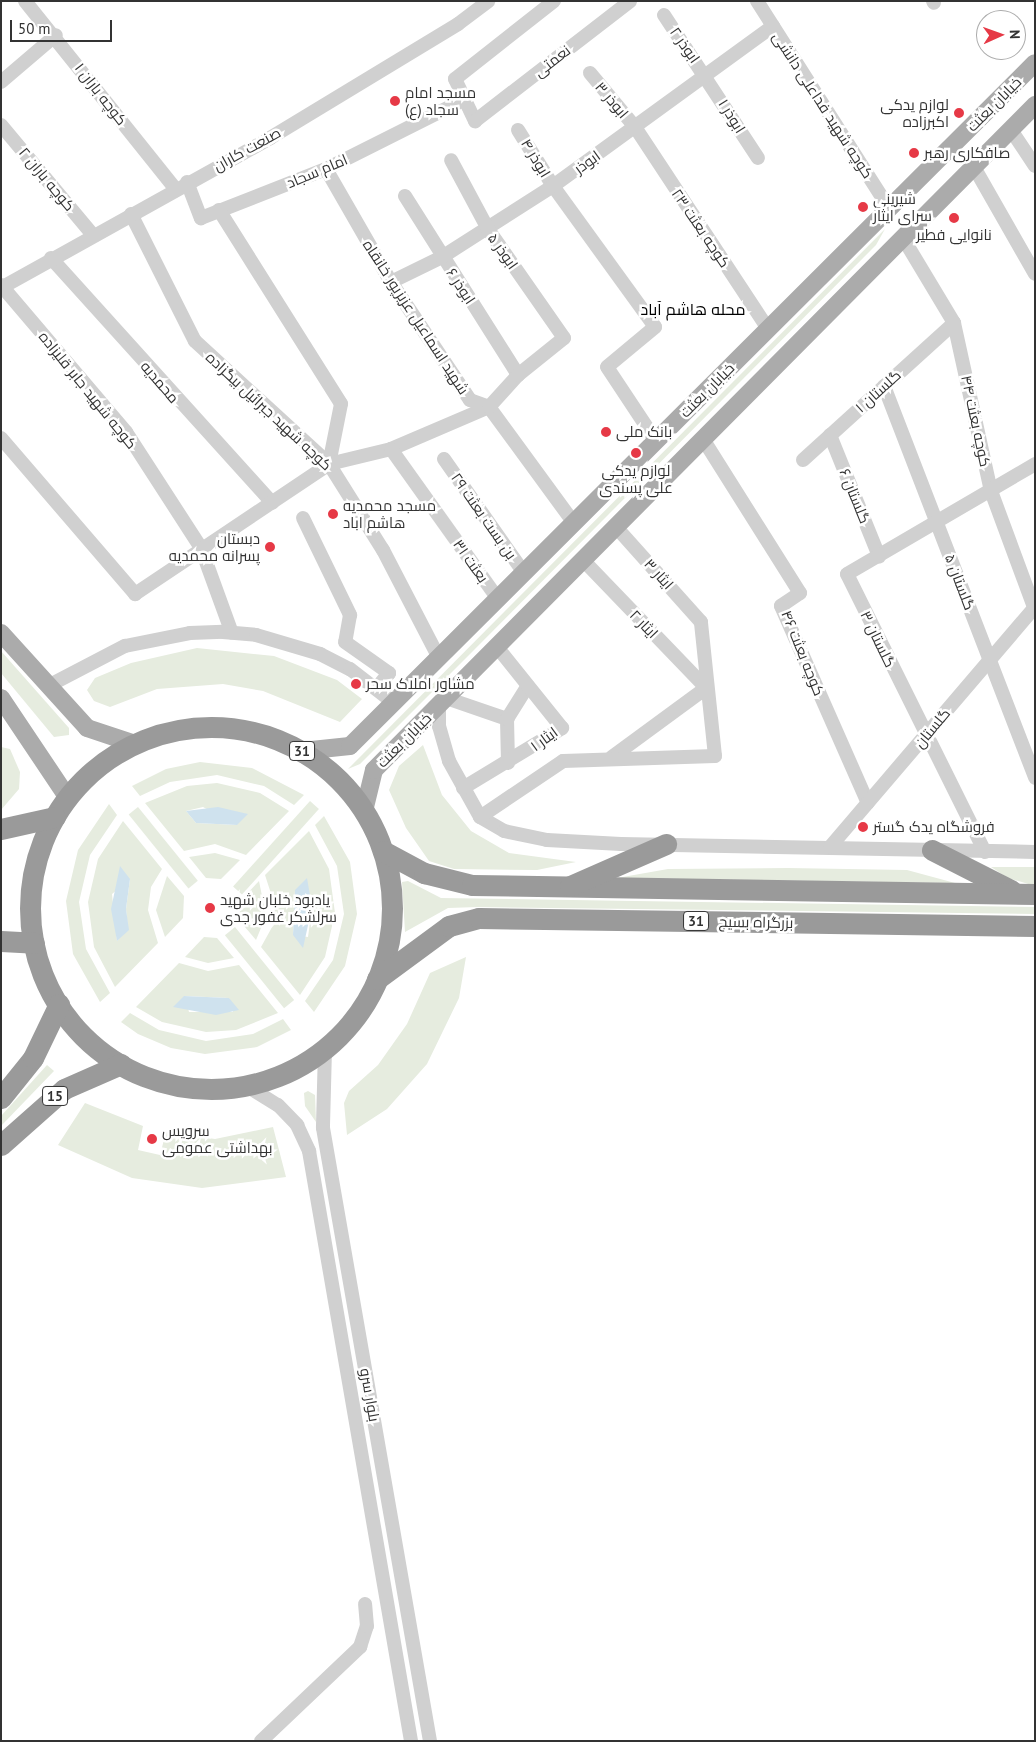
<!DOCTYPE html>
<meta charset="utf-8">
<style>
body{margin:0}
#map{position:relative;width:1036px;height:1742px;overflow:hidden;background:#fff;font-family:"PT Sans",Cairo,sans-serif}
div>[style]{position:absolute}
[style*='--x']{left:calc(var(--x)*1px);top:calc(var(--y)*1px);width:calc(var(--w)*1px);rotate:calc(var(--a)*1deg)}
.green>*{inset:0;background:#e6ecdf;transform-origin:0 0}
.water>*{inset:0;background:#cfe2ee}
.minor>*{height:14px;margin:-7px;padding:0 7px;transform-origin:7px;border-radius:7px;background:#d0d0d0}
.major>*{height:18px;margin:-9px;padding:0 9px;transform-origin:9px;border-radius:9px;background:#ababab}
.highway>*{height:21px;margin:-10.5px;padding:0 10.5px;transform-origin:10.5px;border-radius:10.5px;background:#9a9a9a}
.highway>.ring{margin:-10.5px;padding:0;box-sizing:content-box;background:none;border:21px solid #9a9a9a;border-radius:50%}
.dots>*{width:14px;height:14px;translate:-50% -50%;box-sizing:border-box;border:2px solid #fff;border-radius:50%}
span{translate:-50% -50%;white-space:nowrap;text-align:center;line-height:1.15;-webkit-text-stroke:5px #fff;paint-order:stroke}
.shield-label span{padding:1px 4px;background:#fff;border:1px solid;border-radius:4px;-webkit-text-stroke-width:0}
.shield-label{font-size:14px;color:#333;font-weight:700}
.street-label{font-size:15px;color:#333}
.poi-label{font-size:15px;color:#333}
.left{translate:0 -50%;text-align:left}
.right{translate:-100% -50%;text-align:right}
.neighbourhood-label{font-size:16px;color:#000}
.frame{position:absolute;inset:0;border:2px solid #333;pointer-events:none}
.north{position:absolute;left:976px;top:10px;width:50px;height:50px;box-sizing:border-box;background:#fff;border:1px solid #adadad;border-radius:50%;rotate:88deg;font-size:14px;font-weight:700;line-height:20px;text-align:center;color:#333}
.north::after{content:'';display:block;margin:auto;width:18px;height:22px;background:#e63946;clip-path:polygon(50% 0,100% 100%,50% 72%,0 100%)}
.scale{position:absolute;left:10px;top:20px;width:102px;height:22px;box-sizing:border-box;border:2px solid #333;border-top:0;padding-left:6px;font-size:15px;line-height:18px;white-space:nowrap;color:#333;-webkit-text-stroke:4px #fff;paint-order:stroke}
</style>
<div id="map">
<div class="green">
<div style="clip-path:polygon(885px 229px,876px 245px,469px 655px,360px 764px,348px 769px)"></div>
<div style="clip-path:polygon(197px 648px,274px 656px,337px 680px,362px 699px,340px 722px,263px 691px,223px 684px,157px 689px,110px 707px,94px 701px,87px 690px,95px 678px,131px 663px)"></div>
<div style="clip-path:polygon(1px 651px,69px 728px,69px 735px,54px 737px,1px 673px)"></div>
<div style="clip-path:polygon(423px 745px,442px 795px,471px 831px,509px 853px,576px 862px,537px 870px,454px 869px,429px 861px,406px 828px,389px 790px,399px 766px)"></div>
<div style="clip-path:polygon(1px 747px,10px 749px,20px 772px,19px 789px,1px 810px)"></div>
<div style="clip-path:polygon(200px 762px,252px 768px,304px 795px,294px 805px,264px 786px,217px 775px,170px 782px,140px 796px,132px 786px,166px 769px)"></div>
<div style="clip-path:polygon(evenodd,217px 783px,260px 793px,289px 811px,246px 855px,215px 844px,184px 851px,145px 803px,187px 786px,217px 783px,203px 807px,237px 825px,196px 823px,186px 811px,203px 807px)"></div>
<div style="left:310px;top:801px;width:12px;height:115px;rotate:42deg"></div>
<div style="clip-path:polygon(109px 804px,117px 815px,90px 855px,79px 902px,86px 949px,110px 993px,100px 1002px,73px 954px,66px 901px,78px 850px)"></div>
<div style="left:138px;top:807px;width:95px;height:12px;rotate:51deg"></div>
<div style="clip-path:polygon(324px 816px,350px 862px,357px 914px,345px 966px,314px 1012px,305px 1001px,333px 960px,344px 914px,337px 866px,315px 825px)"></div>
<div style="clip-path:polygon(evenodd,123px 821px,162px 869px,151px 887px,148px 910px,158px 943px,115px 987px,94px 947px,88px 902px,98px 859px,123px 821px,130px 879px,126px 909px,128px 929px,117px 941px,112px 894px,130px 879px)"></div>
<div style="clip-path:polygon(evenodd,309px 831px,329px 869px,335px 913px,325px 957px,300px 995px,261px 947px,271px 929px,275px 906px,265px 875px,309px 831px,295px 890px,312px 907px,308px 937px,293px 935px,295px 890px)"></div>
<div style="clip-path:polygon(215px 853px,240px 860px,221px 879px,206px 878px,189px 857px)"></div>
<div style="clip-path:polygon(991px 867px,1035px 867px,1035px 886px,1008px 878px)"></div>
<div style="clip-path:polygon(788px 868px,907px 870px,955px 883px,617px 878px,668px 869px)"></div>
<div style="clip-path:polygon(167px 876px,184px 896px,183px 918px,165px 937px,156px 910px)"></div>
<div style="clip-path:polygon(259px 881px,266px 916px,256px 940px,239px 920px,241px 900px)"></div>
<div style="clip-path:polygon(408px 881px,441px 898px,1035px 907px,1035px 914px,478px 907px,448px 908px,405px 932px,402px 882px)"></div>
<div style="left:235px;top:927px;width:94px;height:13px;rotate:51deg"></div>
<div style="clip-path:polygon(204px 937px,217px 938px,234px 958px,208px 963px,185px 957px)"></div>
<div style="clip-path:polygon(466px 957px,459px 998px,427px 1064px,387px 1109px,347px 1135px,344px 1103px,349px 1091px,378px 1065px,407px 1024px,430px 973px)"></div>
<div style="clip-path:polygon(evenodd,179px 963px,208px 971px,239px 965px,278px 1013px,236px 1030px,206px 1032px,162px 1022px,136px 1007px,179px 963px,185px 996px,229px 998px,233px 1012px,189px 1012px,185px 996px)"></div>
<div style="clip-path:polygon(130px 1013px,159px 1030px,206px 1041px,253px 1034px,283px 1019px,291px 1030px,257px 1047px,205px 1054px,171px 1048px,138px 1034px,121px 1022px)"></div>
<div style="clip-path:polygon(47px 1065px,54px 1071px,1px 1126px,1px 1116px)"></div>
<div style="clip-path:polygon(308px 1091px,315px 1095px,316px 1122px,305px 1106px,304px 1093px)"></div>
<div style="clip-path:polygon(85px 1103px,143px 1126px,138px 1150px,160px 1155px,166px 1132px,215px 1139px,273px 1127px,286px 1177px,202px 1188px,132px 1178px,58px 1145px)"></div>
</div>
<div class="water">
<div style="clip-path:polygon(218px 807px,248px 814px,237px 825px,196px 823px,186px 811px)"></div>
<div style="clip-path:polygon(120px 866px,130px 879px,126px 909px,129px 930px,117px 941px,111px 909px)"></div>
<div style="clip-path:polygon(307px 878px,312px 907px,303px 948px,293px 935px,295px 890px)"></div>
<div style="clip-path:polygon(184px 996px,229px 998px,239px 1010px,216px 1015px,173px 1007px)"></div>
</div>
<div class="minor">
<div style="--x:25;--y:1;--w:240;--a:51.3"></div>
<div style="--x:554;--y:1;--w:126;--a:141.8"></div>
<div style="--x:455;--y:79;--w:47;--a:64.5"></div>
<div style="--x:475;--y:121;--w:196;--a:-37.7"></div>
<div style="--x:757;--y:1;--w:246;--a:57.5"></div>
<div style="--x:933;--y:1;--w:2;--a:63"></div>
<div style="--x:664;--y:15;--w:171;--a:56.7"></div>
<div style="--x:590;--y:73;--w:70;--a:50.2"></div>
<div style="--x:635;--y:127;--w:242;--a:56.6"></div>
<div style="--x:1;--y:82;--w:72;--a:-40.5"></div>
<div style="--x:1;--y:125;--w:142;--a:50.1"></div>
<div style="--x:518;--y:130;--w:66;--a:58"></div>
<div style="--x:553;--y:186;--w:174;--a:54.1"></div>
<div style="--x:655;--y:327;--w:62;--a:140.2"></div>
<div style="--x:607;--y:367;--w:89;--a:56.5"></div>
<div style="--x:1011;--y:130;--w:43;--a:56.3"></div>
<div style="--x:974;--y:167;--w:123;--a:60.3"></div>
<div style="--x:326;--y:169;--w:130;--a:60.1"></div>
<div style="--x:391;--y:282;--w:142;--a:56.2"></div>
<div style="--x:470;--y:400;--w:20;--a:20"></div>
<div style="--x:489;--y:407;--w:144;--a:53.8"></div>
<div style="--x:187;--y:182;--w:39;--a:69"></div>
<div style="--x:201;--y:218;--w:134;--a:-21.4"></div>
<div style="--x:326;--y:169;--w:156;--a:-26.7"></div>
<div style="--x:405;--y:196;--w:212;--a:57.7"></div>
<div style="--x:219;--y:210;--w:229;--a:57.8"></div>
<div style="--x:341;--y:404;--w:61;--a:101.3"></div>
<div style="--x:131;--y:214;--w:142;--a:63.3"></div>
<div style="--x:195;--y:341;--w:182;--a:42.5"></div>
<div style="--x:329;--y:464;--w:102;--a:57.9"></div>
<div style="--x:383;--y:550;--w:122;--a:62.6"></div>
<div style="--x:903;--y:238;--w:99;--a:59"></div>
<div style="--x:954;--y:323;--w:172;--a:77.6"></div>
<div style="--x:991;--y:491;--w:127;--a:69.7"></div>
<div style="--x:51;--y:258;--w:330;--a:47.9"></div>
<div style="--x:391;--y:282;--w:57;--a:-26.1"></div>
<div style="--x:442;--y:257;--w:132;--a:-32.6"></div>
<div style="--x:553;--y:186;--w:272;--a:-36"></div>
<div style="--x:1;--y:285;--w:193;--a:49.6"></div>
<div style="--x:126;--y:432;--w:138;--a:57.1"></div>
<div style="--x:201;--y:548;--w:90;--a:70"></div>
<div style="--x:1;--y:288;--w:308;--a:-29.1"></div>
<div style="--x:270;--y:138;--w:220;--a:-31.2"></div>
<div style="--x:458;--y:24;--w:38;--a:-37"></div>
<div style="--x:884;--y:386;--w:420;--a:68.9"></div>
<div style="--x:830;--y:435;--w:131;--a:68"></div>
<div style="--x:1;--y:438;--w:206;--a:49.3"></div>
<div style="--x:135;--y:594;--w:234;--a:-33.8"></div>
<div style="--x:329;--y:464;--w:64;--a:-13.6"></div>
<div style="--x:391;--y:449;--w:107;--a:-23.2"></div>
<div style="--x:489;--y:407;--w:43;--a:-47.8"></div>
<div style="--x:518;--y:375;--w:59;--a:-38.8"></div>
<div style="--x:564;--y:338;--w:133;--a:-124.9"></div>
<div style="--x:488;--y:229;--w:78;--a:-118.2"></div>
<div style="--x:703;--y:439;--w:182;--a:57.8"></div>
<div style="--x:800;--y:593;--w:23;--a:146"></div>
<div style="--x:781;--y:606;--w:215;--a:66.2"></div>
<div style="--x:391;--y:449;--w:184;--a:54.5"></div>
<div style="--x:444;--y:459;--w:139;--a:54.9"></div>
<div style="--x:803;--y:460;--w:204;--a:-42.2"></div>
<div style="--x:303;--y:518;--w:108;--a:64.1"></div>
<div style="--x:350;--y:615;--w:27;--a:100"></div>
<div style="--x:345;--y:642;--w:54;--a:35.2"></div>
<div style="--x:389;--y:673;--w:19;--a:129"></div>
<div style="--x:583;--y:560;--w:178;--a:46.1"></div>
<div style="--x:706;--y:688;--w:117;--a:143.7"></div>
<div style="--x:48;--y:686;--w:87;--a:-27.5"></div>
<div style="--x:125;--y:646;--w:66;--a:-11.3"></div>
<div style="--x:190;--y:633;--w:33;--a:-2"></div>
<div style="--x:223;--y:632;--w:33;--a:5"></div>
<div style="--x:256;--y:635;--w:67;--a:16.5"></div>
<div style="--x:320;--y:654;--w:34;--a:27"></div>
<div style="--x:350;--y:669;--w:56;--a:37.7"></div>
<div style="--x:446;--y:698;--w:65;--a:19"></div>
<div style="--x:439;--y:704;--w:22;--a:90"></div>
<div style="--x:439;--y:726;--w:36;--a:74"></div>
<div style="--x:449;--y:761;--w:64;--a:61"></div>
<div style="--x:480;--y:817;--w:28;--a:30"></div>
<div style="--x:504;--y:831;--w:44;--a:11.8"></div>
<div style="--x:547;--y:840;--w:74;--a:3.1"></div>
<div style="--x:621;--y:844;--w:414;--a:1.1"></div>
<div style="--x:508;--y:763;--w:44;--a:-91.3"></div>
<div style="--x:507;--y:719;--w:39;--a:-58"></div>
<div style="--x:463;--y:788;--w:116;--a:-31.2"></div>
<div style="--x:562;--y:728;--w:104;--a:-128.7"></div>
<div style="--x:480;--y:817;--w:100;--a:-34"></div>
<div style="--x:563;--y:761;--w:152;--a:-1.9"></div>
<div style="--x:715;--y:756;--w:135;--a:-96"></div>
<div style="--x:701;--y:622;--w:127;--a:-131.8"></div>
<div style="--x:830;--y:847;--w:314;--a:-49.5"></div>
<div style="--x:985;--y:852;--w:310;--a:-116.4"></div>
<div style="--x:847;--y:574;--w:218;--a:-30.3"></div>
<div style="--x:325;--y:1049;--w:79;--a:91.5"></div>
<div style="--x:323;--y:1128;--w:622;--a:80.1"></div>
<div style="--x:247;--y:1086;--w:36;--a:32"></div>
<div style="--x:278;--y:1105;--w:28;--a:46"></div>
<div style="--x:297;--y:1125;--w:29;--a:65"></div>
<div style="--x:309;--y:1151;--w:599;--a:80.19"></div>
<div style="--x:261;--y:1741;--w:137;--a:-43.5"></div>
<div style="--x:360;--y:1647;--w:22;--a:-72"></div>
<div style="--x:367;--y:1626;--w:22;--a:-95"></div>
</div>
<div class="major">
<div style="--x:1;--y:633;--w:128;--a:47.8"></div>
<div style="--x:87;--y:728;--w:51;--a:18.4"></div>
<div style="--x:1;--y:698;--w:120;--a:56.2"></div>
<div style="--x:302;--y:751;--w:48;--a:-5.9"></div>
<div style="--x:350;--y:746;--w:967;--a:-44.92"></div>
<div style="--x:364;--y:811;--w:42;--a:-76.3"></div>
<div style="--x:374;--y:770;--w:938;--a:-45.17"></div>
</div>
<div class="highway">
<div class="ring" style="left:30px;top:727px;width:341px;height:341px"></div>
<div style="--x:1;--y:829;--w:55;--a:-12.5"></div>
<div style="--x:932;--y:850;--w:89;--a:26.9"></div>
<div style="--x:383;--y:851;--w:47;--a:28.2"></div>
<div style="--x:424;--y:873;--w:49;--a:14"></div>
<div style="--x:472;--y:885;--w:563;--a:0.92"></div>
<div style="--x:570;--y:886;--w:105;--a:-23.6"></div>
<div style="--x:1;--y:941;--w:33;--a:3"></div>
<div style="--x:377;--y:979;--w:89;--a:-36.4"></div>
<div style="--x:449;--y:926;--w:31;--a:-15"></div>
<div style="--x:479;--y:918;--w:556;--a:0.82"></div>
<div style="--x:1;--y:1098;--w:51;--a:-51.3"></div>
<div style="--x:33;--y:1058;--w:60;--a:-64.3"></div>
<div style="--x:1;--y:1145;--w:84;--a:-41.6"></div>
<div style="--x:64;--y:1089;--w:62;--a:-23.7"></div>
</div>
<div class="dots">
<div style="left:395px;top:101px;background:#e63946"></div>
<div style="left:959px;top:113px;background:#e63946"></div>
<div style="left:914px;top:153px;background:#e63946"></div>
<div style="left:863px;top:207px;background:#e63946"></div>
<div style="left:954px;top:218px;background:#e63946"></div>
<div style="left:606px;top:432px;background:#e63946"></div>
<div style="left:636px;top:453px;background:#e63946"></div>
<div style="left:333px;top:514px;background:#e63946"></div>
<div style="left:270px;top:547px;background:#e63946"></div>
<div style="left:356px;top:684px;background:#e63946"></div>
<div style="left:863px;top:827px;background:#e63946"></div>
<div style="left:210px;top:908px;background:#e63946"></div>
<div style="left:152px;top:1139px;background:#e63946"></div>
</div>
<div class="shield-label">
<span style="left:302px;top:751px">31</span>
<span style="left:696px;top:921px">31</span>
<span style="left:55px;top:1096px">15</span>
</div>
<div class="street-label">
<span style="left:685px;top:45px;rotate:55deg">ابوذر ۲</span>
<span style="left:552px;top:61px;rotate:-38deg">نعمتی</span>
<span style="left:101px;top:94px;rotate:52deg">کوچه باران ۱</span>
<span style="left:612px;top:100px;rotate:50deg">ابوذر ۳</span>
<span style="left:994px;top:104px;rotate:-45deg">خیابان بعثت</span>
<span style="left:823px;top:105px;rotate:57deg">کوچه شهید فداعلی دانشی</span>
<span style="left:732px;top:116px;rotate:58deg">ابوذر ۱</span>
<span style="left:247px;top:149px;rotate:-29deg">صنعت کاران</span>
<span style="left:536px;top:158px;rotate:59deg">ابوذر ۴</span>
<span style="left:587px;top:162px;rotate:-36deg">ابوذر</span>
<span style="left:317px;top:171px;rotate:-23deg">امام سجاد</span>
<span style="left:47px;top:179px;rotate:50deg">کوچه باران ۲</span>
<span style="left:701px;top:228px;rotate:56deg">کوچه بعثت ۲۳</span>
<span style="left:503px;top:251px;rotate:55deg">ابوذر ۵</span>
<span style="left:461px;top:286px;rotate:57deg">ابوذر ۶</span>
<span style="left:416px;top:317px;rotate:57deg">شهید اسماعیل عزیزپور خانقاه</span>
<span style="left:160px;top:382px;rotate:49deg">محمدیه</span>
<span style="left:88px;top:390px;rotate:51deg">کوچه شهید جابر قلیزاده</span>
<span style="left:707px;top:390px;rotate:-45deg">خیابان بعثت</span>
<span style="left:878px;top:391px;rotate:-42deg">گلستان ۱</span>
<span style="left:269px;top:411px;rotate:43deg">کوچه شهید جبرائیل بیگزاده</span>
<span style="left:976px;top:421px;rotate:78deg">کوچه بعثت ۴۴</span>
<span style="left:855px;top:496px;rotate:68deg">گلستان ۶</span>
<span style="left:484px;top:516px;rotate:55deg">بن بست بعثت ۲۹</span>
<span style="left:471px;top:561px;rotate:55deg">بعثت ۳۱</span>
<span style="left:659px;top:574px;rotate:48deg">ایثار ۳</span>
<span style="left:960px;top:582px;rotate:69deg">گلستان ۵</span>
<span style="left:644px;top:624px;rotate:46deg">ایثار ۲</span>
<span style="left:878px;top:639px;rotate:64deg">گلستان ۳</span>
<span style="left:803px;top:653px;rotate:68deg">کوچه بعثت ۴۶</span>
<span style="left:932px;top:728px;rotate:-50deg">گلستان</span>
<span style="left:544px;top:739px;rotate:-36deg">ایثار ۱</span>
<span style="left:404px;top:740px;rotate:-45deg">خیابان بعثت</span>
<span style="left:756px;top:922px;rotate:1deg">بزرگراه بسیج</span>
<span style="left:370px;top:1395px;rotate:80deg">بلوار سرو</span>
</div>
<div class="poi-label">
<span class="left" style="left:405px;top:101px">مسجد امام<br>سجاد (ع)</span>
<span class="right" style="left:949px;top:113px">لوازم یدکی<br>اکبرزاده</span>
<span class="left" style="left:924px;top:153px">صافکاری رهبر</span>
<span class="left" style="left:873px;top:207px">شیرینی<br>‌سرای ایثار</span>
<span style="left:954px;top:235px">نانوایی فطیر</span>
<span class="left" style="left:616px;top:432px">بانک ملی</span>
<span style="left:636px;top:479px">لوازم یدکی<br>علی پسندی</span>
<span class="left" style="left:343px;top:514px">مسجد محمدیه<br>هاشم اباد</span>
<span class="right" style="left:260px;top:547px">دبستان<br>پسرانه محمدیه</span>
<span class="left" style="left:366px;top:684px">مشاور املاک سحر</span>
<span class="left" style="left:873px;top:827px">فروشگاه یدک گستر</span>
<span class="left" style="left:220px;top:908px">یادبود خلبان شهید<br>سرلشکر غفور جدی</span>
<span class="left" style="left:162px;top:1139px">سرویس<br>بهداشتی عمومی</span>
</div>
<div class="neighbourhood-label">
<span style="left:693px;top:309px">محله هاشم آباد</span>
</div>
<div class="frame"></div>
<div class="north">N</div>
<div class="scale">50 m</div>
</div>
